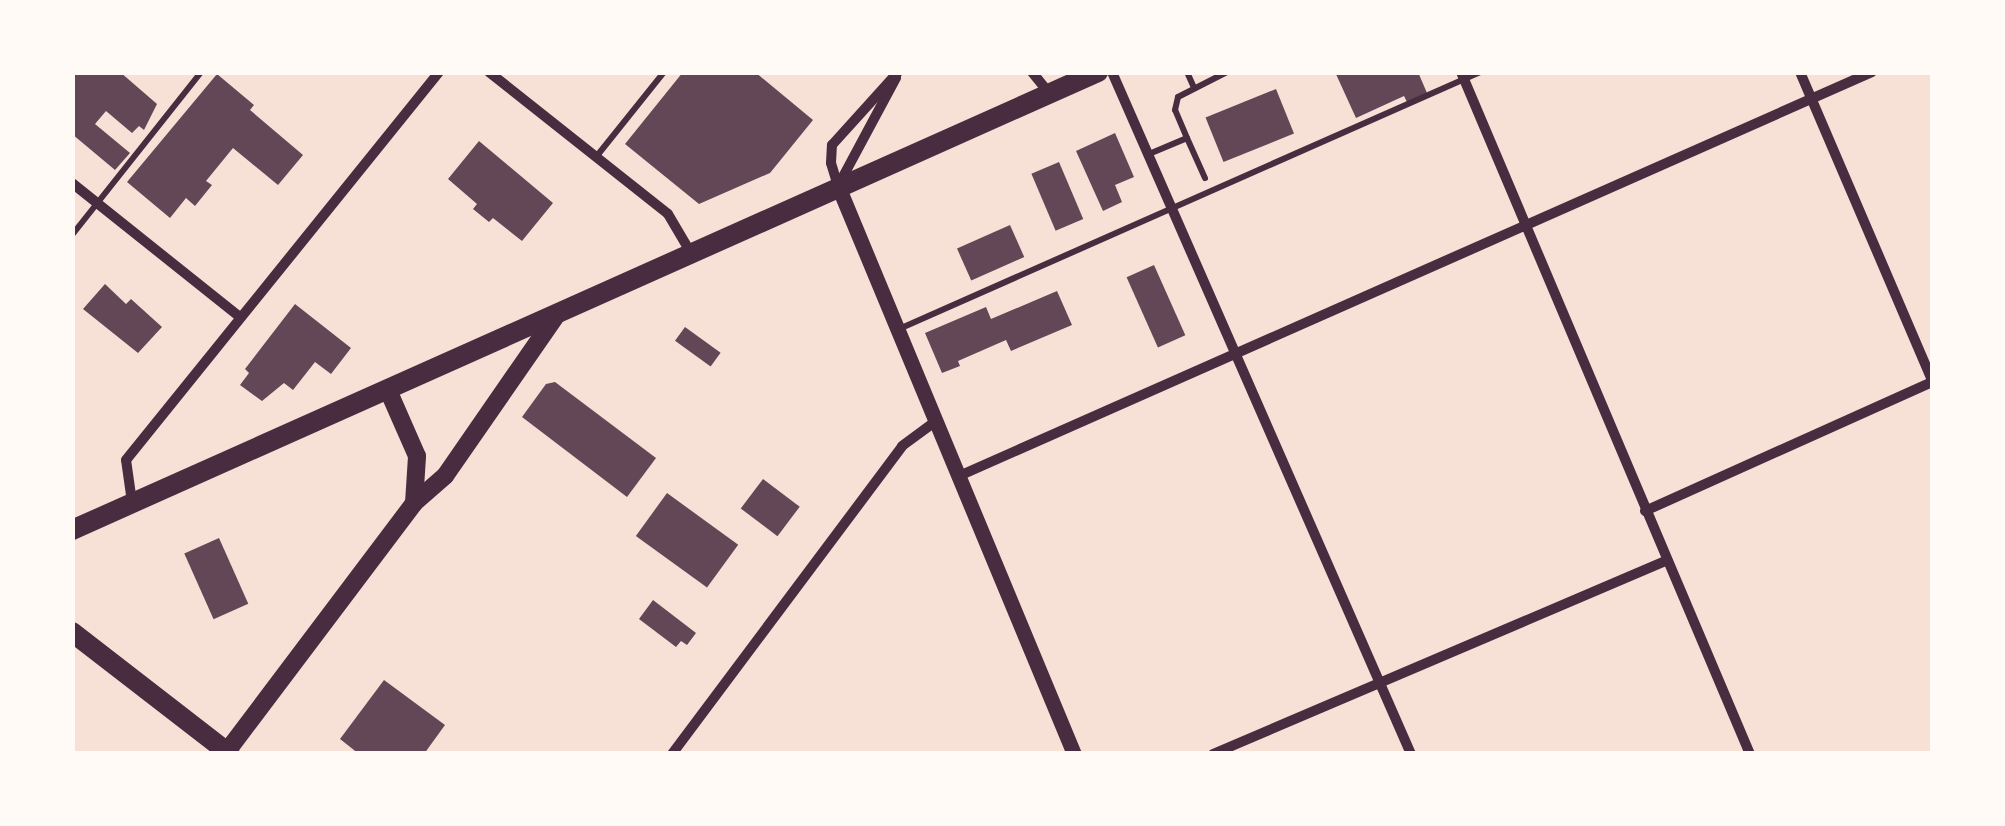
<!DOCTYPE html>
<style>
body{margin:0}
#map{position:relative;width:2005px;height:826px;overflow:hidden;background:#f7e1d7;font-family:Literata,serif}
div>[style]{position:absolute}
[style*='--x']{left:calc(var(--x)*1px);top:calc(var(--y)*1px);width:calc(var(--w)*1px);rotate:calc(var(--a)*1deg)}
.building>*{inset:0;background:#644757;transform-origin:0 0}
.service>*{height:6px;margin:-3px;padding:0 3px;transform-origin:3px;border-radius:3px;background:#4a2c40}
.minor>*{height:10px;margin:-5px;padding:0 5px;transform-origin:5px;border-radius:5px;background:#4a2c40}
.tertiary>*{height:15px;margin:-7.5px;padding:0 7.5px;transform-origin:7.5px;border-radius:7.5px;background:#4a2c40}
.secondary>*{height:18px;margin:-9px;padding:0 9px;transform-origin:9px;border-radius:9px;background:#4a2c40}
.primary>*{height:20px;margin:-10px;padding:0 10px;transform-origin:10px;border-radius:10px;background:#4a2c40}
span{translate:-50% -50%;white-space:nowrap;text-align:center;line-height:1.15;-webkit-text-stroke:10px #fffaf5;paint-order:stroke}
.frame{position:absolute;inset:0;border:75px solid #fffaf5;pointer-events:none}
</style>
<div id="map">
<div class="building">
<div style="clip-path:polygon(72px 72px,120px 72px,157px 104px,144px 130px,139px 126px,132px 133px,106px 111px,95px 124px,130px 153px,115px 170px,72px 134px)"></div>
<div style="clip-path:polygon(683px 72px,755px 72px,813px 120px,770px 173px,699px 204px,625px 144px)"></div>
<div style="clip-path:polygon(1335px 72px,1418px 72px,1427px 93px,1407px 102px,1404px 96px,1356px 118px)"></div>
<div style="clip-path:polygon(217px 74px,254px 105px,250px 110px,303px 155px,278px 185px,233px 148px,206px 181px,212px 185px,195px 206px,186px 198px,170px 218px,127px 182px)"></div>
<div style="left:1276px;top:89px;width:48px;height:76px;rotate:68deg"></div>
<div style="clip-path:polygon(1115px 133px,1134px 177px,1115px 185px,1122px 202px,1103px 211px,1076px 151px)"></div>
<div style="clip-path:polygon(479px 141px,553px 203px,522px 241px,493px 218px,489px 222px,473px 209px,477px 204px,448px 179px)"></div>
<div style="left:1059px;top:162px;width:62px;height:30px;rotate:67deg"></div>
<div style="left:1010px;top:225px;width:35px;height:58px;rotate:66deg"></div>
<div style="left:1154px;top:265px;width:77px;height:30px;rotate:66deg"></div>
<div style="clip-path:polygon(105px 284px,126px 304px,131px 299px,162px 327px,138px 353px,83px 309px)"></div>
<div style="clip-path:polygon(1057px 291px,1072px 325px,1011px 351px,1006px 340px,958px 361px,960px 366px,942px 373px,925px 333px,986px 307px,991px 319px)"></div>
<div style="clip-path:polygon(295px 304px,351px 348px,331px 374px,315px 362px,293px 390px,284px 383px,262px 401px,240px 385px,249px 373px,245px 369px)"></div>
<div style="left:685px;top:327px;width:44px;height:17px;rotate:36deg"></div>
<div style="clip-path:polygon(555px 382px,656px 458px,627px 497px,522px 417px,546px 384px)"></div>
<div style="left:763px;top:479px;width:46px;height:37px;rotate:37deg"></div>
<div style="left:667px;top:493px;width:88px;height:53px;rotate:36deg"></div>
<div style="left:219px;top:538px;width:72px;height:38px;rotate:66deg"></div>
<div style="clip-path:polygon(653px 600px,696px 633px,687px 645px,681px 641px,676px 647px,639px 619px)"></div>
<div style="clip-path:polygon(384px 680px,445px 725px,424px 754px,359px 754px,340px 739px)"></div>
</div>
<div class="service">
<div style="--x:1187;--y:72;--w:17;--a:66"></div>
<div style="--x:1187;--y:138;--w:30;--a:-113"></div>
<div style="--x:1175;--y:110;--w:13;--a:-77"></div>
<div style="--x:1178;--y:97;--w:55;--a:-27"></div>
<div style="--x:1149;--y:154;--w:41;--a:-22.8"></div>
<div style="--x:1187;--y:138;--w:44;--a:65.8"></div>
<div style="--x:596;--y:157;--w:109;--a:-51.3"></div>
<div style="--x:72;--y:235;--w:208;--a:-51.6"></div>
<div style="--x:899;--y:329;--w:635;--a:-23.86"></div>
</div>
<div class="minor">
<div style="--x:489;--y:72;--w:228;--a:38.4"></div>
<div style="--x:668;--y:214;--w:45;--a:59.5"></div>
<div style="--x:1032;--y:72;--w:27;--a:51"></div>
<div style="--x:1112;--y:72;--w:745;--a:66.33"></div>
<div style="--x:1461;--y:72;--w:741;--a:67.04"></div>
<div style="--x:1800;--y:72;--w:335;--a:66.8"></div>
<div style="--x:72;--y:183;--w:215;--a:38.6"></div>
<div style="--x:838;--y:186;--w:24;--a:-107"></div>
<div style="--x:831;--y:163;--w:18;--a:-87"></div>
<div style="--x:832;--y:145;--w:98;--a:-47.9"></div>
<div style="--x:838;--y:186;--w:123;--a:-61.8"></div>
<div style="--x:959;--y:476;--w:998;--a:-23.87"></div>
<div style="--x:132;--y:502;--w:42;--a:-98.1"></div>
<div style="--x:126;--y:460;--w:499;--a:-51.1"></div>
<div style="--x:1645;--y:511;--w:315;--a:-24.2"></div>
<div style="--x:672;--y:754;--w:384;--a:-53.2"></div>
<div style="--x:902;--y:446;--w:42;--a:-36.3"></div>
<div style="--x:1213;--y:754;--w:494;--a:-23.1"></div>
</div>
<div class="tertiary">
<div style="--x:838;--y:186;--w:615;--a:67.44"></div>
</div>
<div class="secondary">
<div style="--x:414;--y:503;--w:41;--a:-41.1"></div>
<div style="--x:445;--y:476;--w:197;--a:-55.3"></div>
<div style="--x:225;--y:754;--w:314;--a:-53"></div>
<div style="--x:414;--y:503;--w:47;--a:-86.3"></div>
<div style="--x:417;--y:456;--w:72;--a:-113.7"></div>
</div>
<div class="primary">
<div style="--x:72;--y:530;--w:1124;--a:-24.06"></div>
<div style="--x:72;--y:632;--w:200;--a:37.7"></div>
</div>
<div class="frame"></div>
</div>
